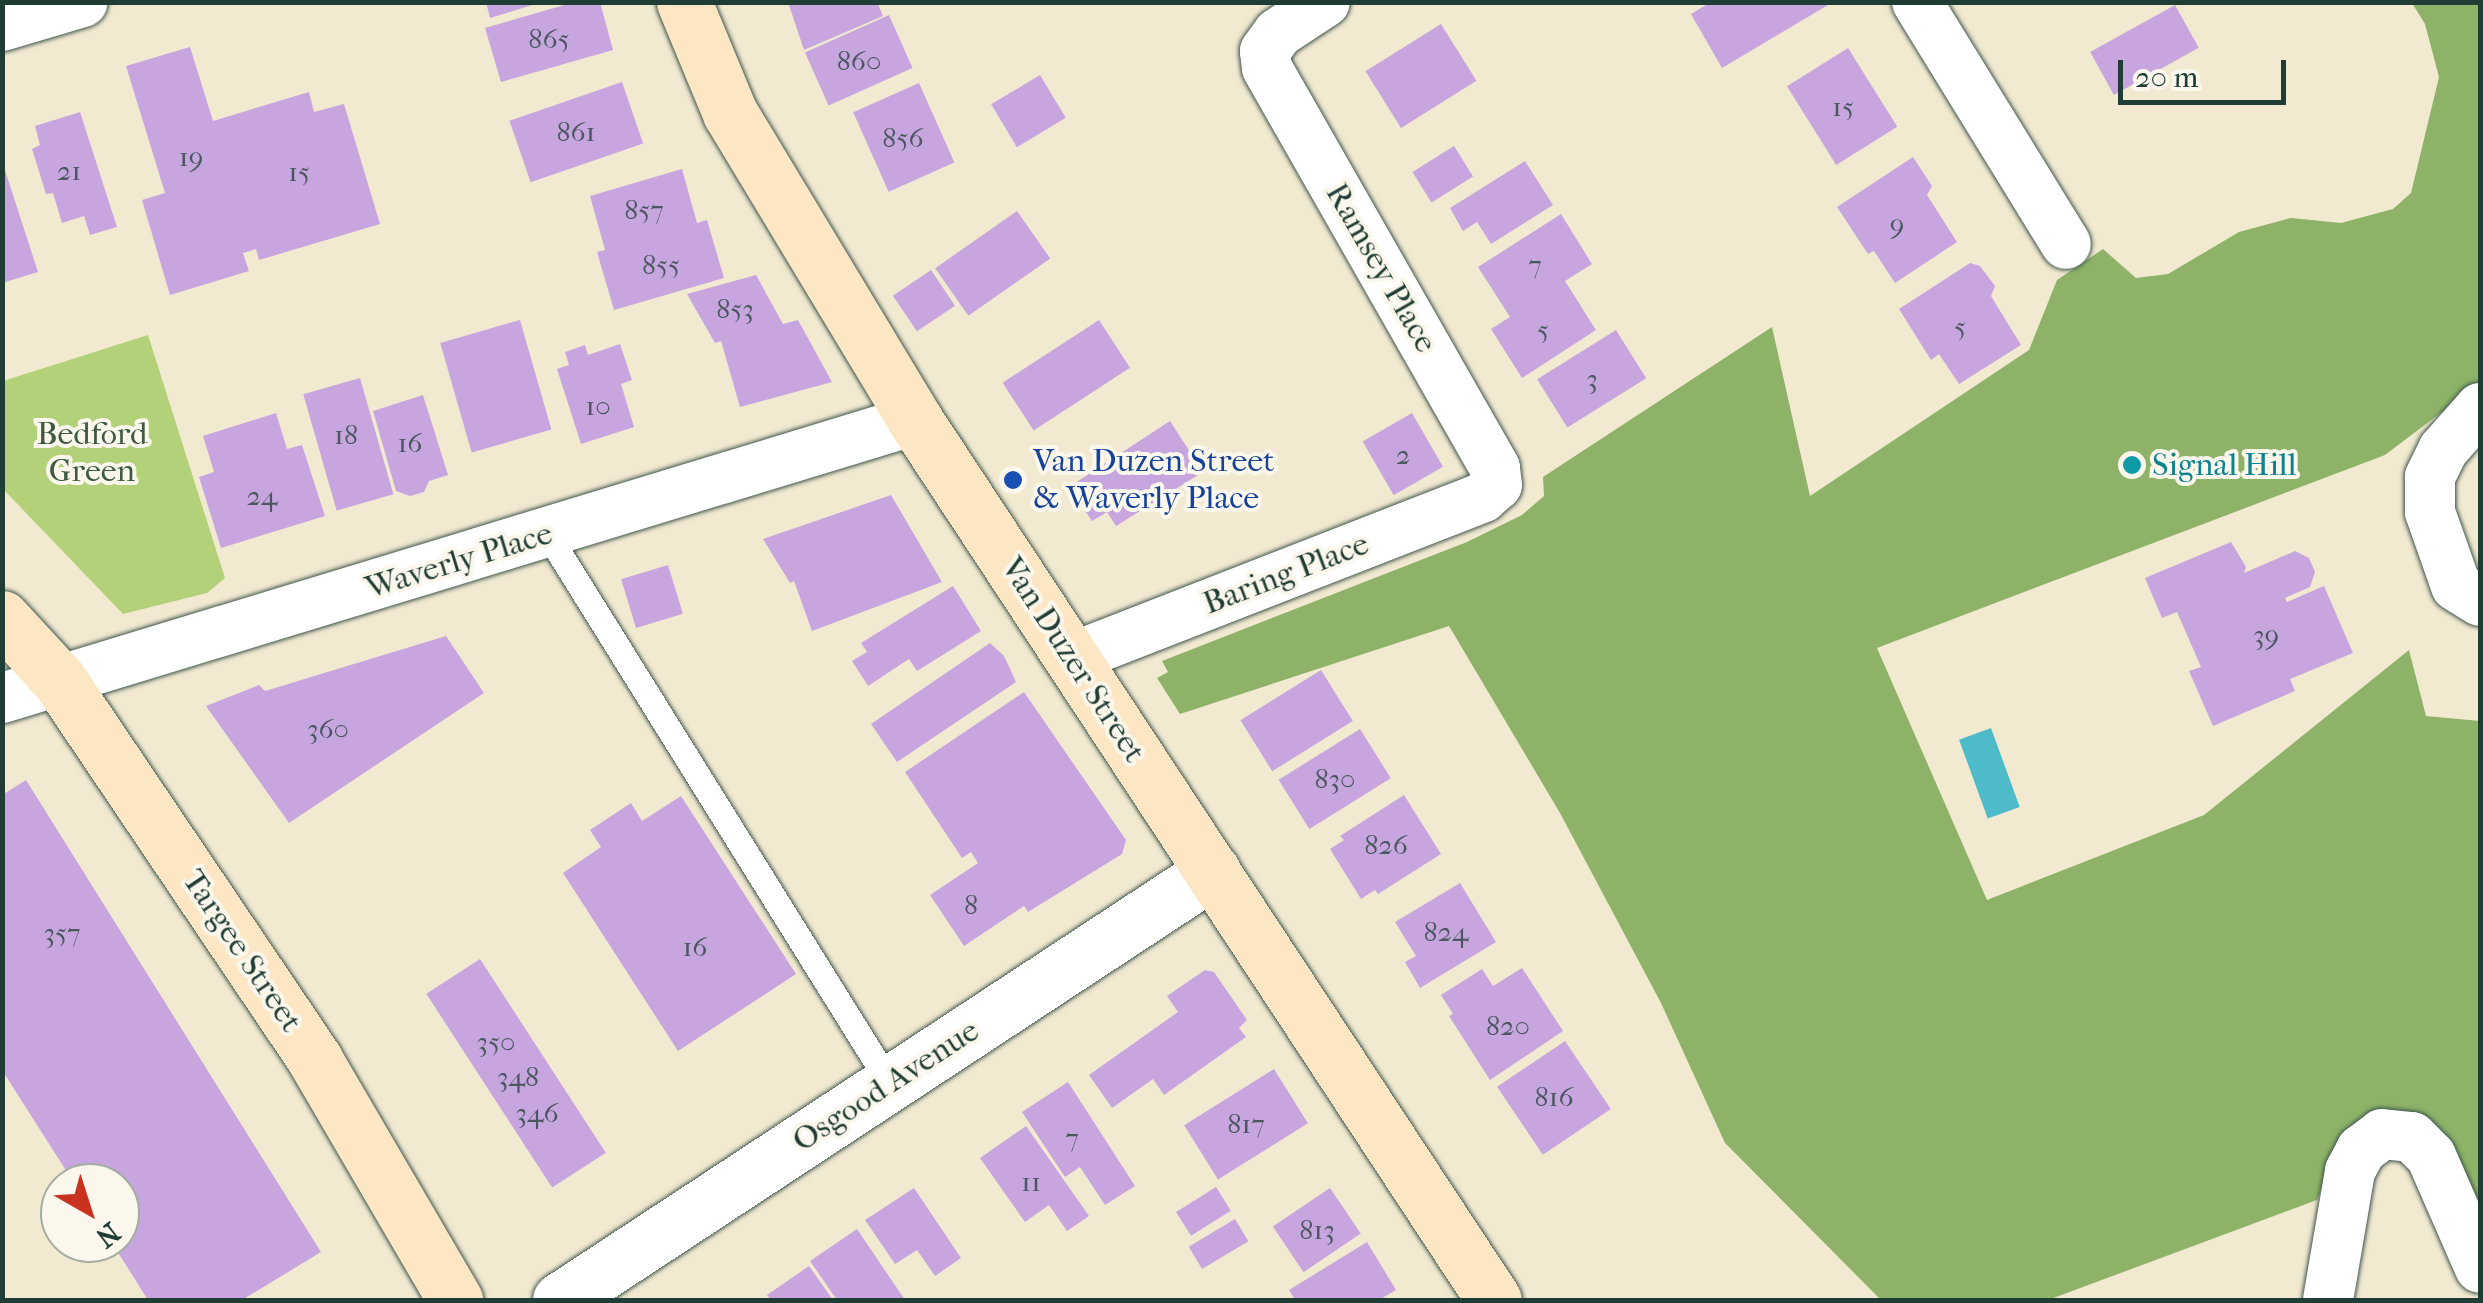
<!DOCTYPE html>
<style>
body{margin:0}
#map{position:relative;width:2483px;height:1303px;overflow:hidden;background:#f2e9d1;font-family:"IM FELL French Canon",serif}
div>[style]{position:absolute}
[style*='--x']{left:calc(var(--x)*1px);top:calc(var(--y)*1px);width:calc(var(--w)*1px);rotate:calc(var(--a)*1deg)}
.green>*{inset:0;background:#b3d178}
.forest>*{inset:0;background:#8eb368}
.water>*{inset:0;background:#4ebbc8;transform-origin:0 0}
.building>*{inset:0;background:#c7a6df;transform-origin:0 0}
.roads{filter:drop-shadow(0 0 2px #3f574c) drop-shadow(0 0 2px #3f574c)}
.service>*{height:25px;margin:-12.5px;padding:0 12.5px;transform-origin:12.5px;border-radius:12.5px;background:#fff}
.minor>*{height:50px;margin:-25px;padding:0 25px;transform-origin:25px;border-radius:25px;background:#fff}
.tertiary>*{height:55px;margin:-27.5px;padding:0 27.5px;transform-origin:27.5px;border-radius:27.5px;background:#fff}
.secondary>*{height:55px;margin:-27.5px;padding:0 27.5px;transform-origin:27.5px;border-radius:27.5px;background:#fce6c4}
.dots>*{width:28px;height:28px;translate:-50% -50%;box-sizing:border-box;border:5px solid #fbf7ec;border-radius:50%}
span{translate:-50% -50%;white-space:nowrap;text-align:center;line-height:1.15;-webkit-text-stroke:8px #fbf7ec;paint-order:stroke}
.number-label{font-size:28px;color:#49575f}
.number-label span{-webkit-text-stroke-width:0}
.street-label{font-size:32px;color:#1f3d34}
.park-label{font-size:32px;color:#3d5b42}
.transit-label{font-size:32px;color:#164399}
.left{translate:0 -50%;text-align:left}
.culture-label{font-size:32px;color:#0d838f}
.frame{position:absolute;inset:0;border:5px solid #1f3d34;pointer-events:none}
.north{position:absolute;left:40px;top:1163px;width:100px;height:100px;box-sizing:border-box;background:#fbf7ec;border:2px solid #a3ada2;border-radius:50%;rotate:141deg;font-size:28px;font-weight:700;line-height:40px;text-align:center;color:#1f3d34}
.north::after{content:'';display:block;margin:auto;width:35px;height:45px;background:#c8321e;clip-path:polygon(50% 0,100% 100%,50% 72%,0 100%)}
.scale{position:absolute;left:2118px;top:60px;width:168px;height:45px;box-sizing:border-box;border:5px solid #1f3d34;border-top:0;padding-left:12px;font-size:30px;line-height:35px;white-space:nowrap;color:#1f3d34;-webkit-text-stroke:8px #fbf7ec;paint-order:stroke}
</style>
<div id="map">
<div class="green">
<div style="clip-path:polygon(148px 335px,225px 578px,207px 593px,123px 614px,3px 489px,3px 381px)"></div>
</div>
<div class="forest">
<div style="clip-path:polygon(2412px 3px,2480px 3px,2480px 383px,2385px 455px,1877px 648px,1987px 900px,2204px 815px,2409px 650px,2426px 716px,2480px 721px,2480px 1232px,2377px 1112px,2347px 1129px,2317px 1200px,2048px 1300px,1881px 1300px,1725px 1143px,1661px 1003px,1560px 813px,1449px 626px,1180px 714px,1157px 678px,1168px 672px,1162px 661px,1467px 542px,1522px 515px,1544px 496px,1543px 477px,1772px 327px,1810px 496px,2029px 350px,2057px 280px,2103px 249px,2136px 278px,2168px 274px,2239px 232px,2291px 218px,2341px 223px,2393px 209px,2411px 193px,2439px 77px,2425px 24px)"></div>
</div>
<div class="water">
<div style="left:1991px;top:728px;width:84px;height:34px;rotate:70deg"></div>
</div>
<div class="building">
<div style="clip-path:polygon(486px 2px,539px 2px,539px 3px,490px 18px)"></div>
<div style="clip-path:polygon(575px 2px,600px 2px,613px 50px,501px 82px,485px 28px)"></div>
<div style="clip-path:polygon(788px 2px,877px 2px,883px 16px,804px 50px)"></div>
<div style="clip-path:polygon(1711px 2px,1833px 2px,1722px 68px,1691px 14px)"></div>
<div style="left:2175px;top:5px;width:49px;height:97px;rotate:61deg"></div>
<div style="left:889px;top:15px;width:58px;height:92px;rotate:66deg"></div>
<div style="left:1441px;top:24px;width:67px;height:89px;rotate:58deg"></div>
<div style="clip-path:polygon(190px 47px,213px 121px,309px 92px,314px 112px,344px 104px,380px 224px,259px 260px,256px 249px,243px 253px,249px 271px,170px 295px,142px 200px,165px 193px,126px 66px)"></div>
<div style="left:1848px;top:48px;width:93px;height:72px;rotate:58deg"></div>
<div style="left:1040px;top:75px;width:50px;height:57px;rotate:59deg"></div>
<div style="left:622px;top:82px;width:65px;height:119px;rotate:71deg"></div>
<div style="left:919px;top:83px;width:87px;height:72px;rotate:66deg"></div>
<div style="clip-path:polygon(80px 112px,117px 227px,90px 235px,84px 216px,62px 223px,53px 193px,46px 194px,32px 149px,40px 145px,35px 126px)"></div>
<div style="left:1454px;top:146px;width:36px;height:49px;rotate:58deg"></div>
<div style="clip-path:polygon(1913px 157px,1932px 186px,1927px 195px,1957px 242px,1895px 283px,1874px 251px,1868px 254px,1837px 207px)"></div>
<div style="clip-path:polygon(2px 161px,38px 272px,2px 283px)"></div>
<div style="clip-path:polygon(1525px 161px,1553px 205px,1491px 244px,1477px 222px,1463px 231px,1450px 208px)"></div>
<div style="clip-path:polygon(682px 169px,697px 223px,707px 220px,724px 278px,614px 310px,597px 252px,605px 250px,590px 196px)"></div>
<div style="left:1017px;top:211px;width:58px;height:100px;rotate:55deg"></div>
<div style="clip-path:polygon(1561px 214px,1592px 264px,1565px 281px,1596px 330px,1522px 378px,1491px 329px,1510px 317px,1478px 267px)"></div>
<div style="clip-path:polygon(1970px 263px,1980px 266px,1995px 286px,1991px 296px,2021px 345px,1959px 384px,1939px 354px,1931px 360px,1899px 309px)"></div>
<div style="left:931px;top:270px;width:43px;height:46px;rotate:56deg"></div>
<div style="clip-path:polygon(756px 275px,783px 324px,798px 320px,832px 382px,740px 407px,721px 341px,715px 343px,687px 294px)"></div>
<div style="left:520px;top:320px;width:114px;height:83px;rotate:74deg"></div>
<div style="left:1099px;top:320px;width:57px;height:115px;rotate:57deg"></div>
<div style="left:1616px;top:330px;width:57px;height:93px;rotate:58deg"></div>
<div style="clip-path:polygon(620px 344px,632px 380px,621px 384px,634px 427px,581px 444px,557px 369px,569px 365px,565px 352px,585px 345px,588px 355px)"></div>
<div style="left:360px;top:378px;width:121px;height:59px;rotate:74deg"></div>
<div style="clip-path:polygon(423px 395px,448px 475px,429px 481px,424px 492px,410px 496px,396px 491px,373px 411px)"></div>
<div style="clip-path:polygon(276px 413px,287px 449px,302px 445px,325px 516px,221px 548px,199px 477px,214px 472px,203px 436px)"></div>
<div style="left:1412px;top:413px;width:62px;height:57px;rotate:60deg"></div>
<div style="clip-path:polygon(1170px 421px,1203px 472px,1116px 526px,1107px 512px,1092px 521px,1069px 487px)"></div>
<div style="clip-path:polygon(891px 495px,942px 582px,812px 631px,794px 581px,790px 583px,763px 539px)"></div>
<div style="clip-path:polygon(2231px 542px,2246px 567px,2244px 573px,2295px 551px,2309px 558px,2315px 572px,2310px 587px,2285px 598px,2287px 602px,2324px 586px,2353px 653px,2290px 679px,2295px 691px,2213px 726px,2189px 671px,2201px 667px,2177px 612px,2162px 618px,2145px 578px)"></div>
<div style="left:668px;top:565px;width:51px;height:49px;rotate:73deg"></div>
<div style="clip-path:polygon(953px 586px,981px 631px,917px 671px,909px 659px,868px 686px,852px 661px,867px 652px,861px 643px)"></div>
<div style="clip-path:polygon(446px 636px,484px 693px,289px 823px,206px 706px,259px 685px,265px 691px)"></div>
<div style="clip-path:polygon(990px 643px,1004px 656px,1016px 682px,897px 762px,871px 724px)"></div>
<div style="left:1321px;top:670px;width:60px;height:95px;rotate:58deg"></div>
<div style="clip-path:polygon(1024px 692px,1126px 840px,1122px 854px,1028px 912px,1024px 906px,964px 946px,930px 895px,978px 863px,971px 852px,962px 858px,905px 772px)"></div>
<div style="left:1360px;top:729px;width:58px;height:96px;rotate:58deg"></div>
<div style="clip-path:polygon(26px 780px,321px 1252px,242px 1300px,148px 1300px,112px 1243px,120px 1243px,120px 1183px,74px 1183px,2px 1070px,2px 795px)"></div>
<div style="clip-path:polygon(1404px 795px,1441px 854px,1378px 894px,1375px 890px,1361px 899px,1330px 849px,1344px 840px,1340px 836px)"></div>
<div style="clip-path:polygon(681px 796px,796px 974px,678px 1051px,563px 873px,601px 847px,590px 830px,631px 803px,642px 821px)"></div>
<div style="clip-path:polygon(1460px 883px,1496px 942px,1420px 988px,1405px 962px,1416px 956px,1395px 922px)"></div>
<div style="left:480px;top:959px;width:231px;height:64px;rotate:57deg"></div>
<div style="clip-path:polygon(1522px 968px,1563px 1031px,1490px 1080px,1449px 1016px,1453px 1014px,1441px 995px,1482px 969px,1493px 986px)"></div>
<div style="clip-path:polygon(1205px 970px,1214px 972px,1247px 1020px,1239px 1028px,1246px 1037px,1164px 1095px,1153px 1079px,1112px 1108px,1089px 1075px,1178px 1012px,1167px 996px)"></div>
<div style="left:1565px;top:1041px;width:82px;height:82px;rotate:56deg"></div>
<div style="left:1274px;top:1069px;width:64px;height:106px;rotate:58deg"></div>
<div style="clip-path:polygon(1068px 1082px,1135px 1186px,1105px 1205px,1080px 1167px,1065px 1177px,1022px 1112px)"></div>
<div style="clip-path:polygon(1026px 1126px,1089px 1216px,1067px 1231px,1049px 1205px,1025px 1222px,980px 1158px)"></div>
<div style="left:1216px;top:1187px;width:28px;height:47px;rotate:58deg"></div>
<div style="clip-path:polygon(914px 1188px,961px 1258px,935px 1276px,917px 1250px,895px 1264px,865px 1220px)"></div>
<div style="left:1330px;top:1188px;width:55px;height:69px;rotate:56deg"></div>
<div style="left:1235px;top:1219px;width:26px;height:54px;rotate:59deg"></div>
<div style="clip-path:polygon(857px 1229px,905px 1300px,837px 1300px,810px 1261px)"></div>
<div style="clip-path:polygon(1367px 1242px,1396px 1290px,1379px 1300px,1295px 1300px,1289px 1290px)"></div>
<div style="clip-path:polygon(809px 1266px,833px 1300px,771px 1300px,767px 1295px)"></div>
</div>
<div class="roads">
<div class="service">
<div style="--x:548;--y:535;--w:647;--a:58.08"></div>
</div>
<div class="minor">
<div style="--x:1917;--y:2;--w:284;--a:58.4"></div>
<div style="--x:2;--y:26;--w:84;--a:-16.5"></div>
<div style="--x:2480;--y:408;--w:56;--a:131.4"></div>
<div style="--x:2443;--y:450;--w:30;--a:116"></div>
<div style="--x:2430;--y:477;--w:35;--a:90"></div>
<div style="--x:2430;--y:512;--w:78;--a:70.6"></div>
<div style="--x:2456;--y:586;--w:28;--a:32"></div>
<div style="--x:1071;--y:658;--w:442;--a:-21.3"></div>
<div style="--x:1483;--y:497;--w:18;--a:-41"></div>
<div style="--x:1497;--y:485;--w:17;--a:-97"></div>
<div style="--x:1495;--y:468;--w:460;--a:-119.7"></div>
<div style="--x:1267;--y:68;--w:17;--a:-97"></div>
<div style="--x:1265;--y:51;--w:22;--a:-54"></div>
<div style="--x:1278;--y:33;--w:56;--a:-33.4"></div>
<div style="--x:2;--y:698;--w:954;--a:-16.94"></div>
<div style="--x:2328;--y:1300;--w:131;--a:-80.3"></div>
<div style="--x:2350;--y:1171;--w:24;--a:-62"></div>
<div style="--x:2361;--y:1150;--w:26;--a:-37"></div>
<div style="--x:2382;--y:1134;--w:30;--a:6"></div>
<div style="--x:2412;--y:1137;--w:27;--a:45"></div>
<div style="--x:2431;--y:1156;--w:122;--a:66.4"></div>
</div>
<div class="tertiary">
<div style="--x:560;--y:1300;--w:781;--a:-33.3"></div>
</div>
<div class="secondary">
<div style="--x:684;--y:2;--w:120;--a:67.5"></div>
<div style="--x:730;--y:113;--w:358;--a:58.9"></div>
<div style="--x:915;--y:420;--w:1053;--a:56.66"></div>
<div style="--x:2;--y:618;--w:84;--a:47.4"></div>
<div style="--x:59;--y:680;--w:458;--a:56"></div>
<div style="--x:315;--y:1060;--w:278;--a:59.7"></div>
</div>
</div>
<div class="dots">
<div style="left:2132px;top:465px;background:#0f9aa8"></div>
<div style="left:1013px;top:480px;background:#1a4fb4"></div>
</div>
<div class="number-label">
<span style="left:549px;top:39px">865</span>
<span style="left:859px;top:61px">860</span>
<span style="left:1843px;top:107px">15</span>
<span style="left:576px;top:132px">861</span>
<span style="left:903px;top:138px">856</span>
<span style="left:191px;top:157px">19</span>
<span style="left:69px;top:171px">21</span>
<span style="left:299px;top:172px">15</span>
<span style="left:644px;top:210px">857</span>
<span style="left:1897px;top:224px">9</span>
<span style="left:661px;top:265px">855</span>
<span style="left:1535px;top:265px">7</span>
<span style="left:735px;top:309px">853</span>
<span style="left:1960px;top:327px">5</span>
<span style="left:1543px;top:330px">5</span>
<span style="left:1592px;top:379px">3</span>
<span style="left:598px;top:406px">10</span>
<span style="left:346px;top:435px">18</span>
<span style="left:410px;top:443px">16</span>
<span style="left:1403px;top:455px">2</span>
<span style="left:262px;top:496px">24</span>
<span style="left:2266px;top:635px">39</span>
<span style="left:328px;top:729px">360</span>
<span style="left:1335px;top:779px">830</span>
<span style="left:1386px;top:845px">826</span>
<span style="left:971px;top:905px">8</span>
<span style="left:1446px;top:932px">824</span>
<span style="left:62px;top:933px">357</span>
<span style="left:695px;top:947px">16</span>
<span style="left:1508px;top:1026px">820</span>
<span style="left:496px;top:1042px">350</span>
<span style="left:518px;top:1077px">348</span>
<span style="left:1554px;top:1097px">816</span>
<span style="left:537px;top:1113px">346</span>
<span style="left:1246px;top:1124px">817</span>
<span style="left:1072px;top:1138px">7</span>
<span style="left:1031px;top:1182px">11</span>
<span style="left:1317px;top:1230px">813</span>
</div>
<div class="street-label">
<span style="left:1381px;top:268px;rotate:60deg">Ramsey Place</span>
<span style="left:459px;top:561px;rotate:-17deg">Waverly Place</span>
<span style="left:1286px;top:574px;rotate:-21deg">Baring Place</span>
<span style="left:1073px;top:660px;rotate:57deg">Van Duzer Street</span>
<span style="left:242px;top:951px;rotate:56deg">Targee Street</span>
<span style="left:886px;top:1086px;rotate:-33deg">Osgood Avenue</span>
</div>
<div class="park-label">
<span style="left:92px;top:453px">Bedford<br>Green</span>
</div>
<div class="transit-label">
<span class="left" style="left:1033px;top:480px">Van Duzen Street<br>&amp; Waverly Place</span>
</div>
<div class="culture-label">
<span class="left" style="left:2152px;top:465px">Signal Hill</span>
</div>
<div class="frame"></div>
<div class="north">N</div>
<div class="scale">20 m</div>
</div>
